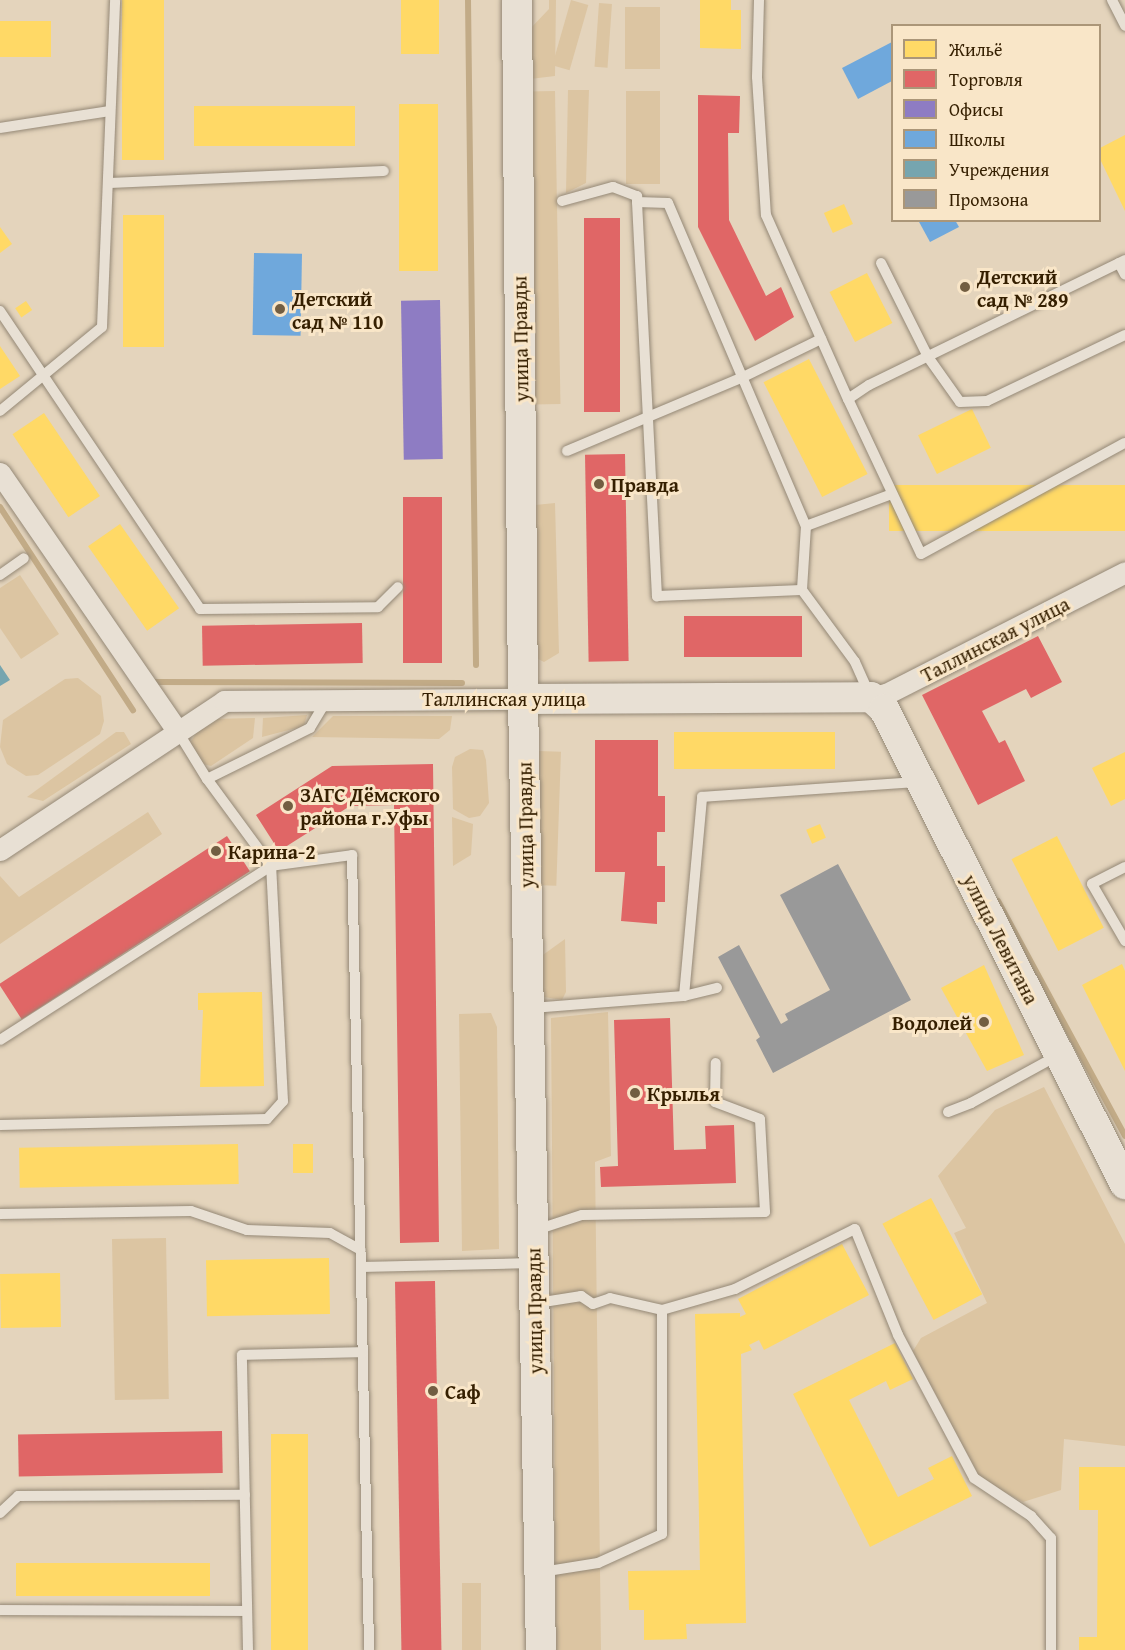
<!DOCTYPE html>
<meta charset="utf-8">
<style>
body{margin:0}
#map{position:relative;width:1125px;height:1650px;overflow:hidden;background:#e4d4bc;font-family:"Gentium Book Plus",serif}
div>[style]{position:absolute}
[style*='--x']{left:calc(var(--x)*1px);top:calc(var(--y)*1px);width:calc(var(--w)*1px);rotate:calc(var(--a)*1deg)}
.green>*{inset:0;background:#dcc5a2;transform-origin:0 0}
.homes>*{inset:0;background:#ffd966;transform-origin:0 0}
.shops>*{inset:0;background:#e06666;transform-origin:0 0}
.offices>*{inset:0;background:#8e7cc3;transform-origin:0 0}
.schools>*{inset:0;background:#6fa8dc;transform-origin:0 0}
.public>*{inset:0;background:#76a5af}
.industry>*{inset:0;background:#999}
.stream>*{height:6px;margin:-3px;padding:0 3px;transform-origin:3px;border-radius:3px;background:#c2ab87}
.roads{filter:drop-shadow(0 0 2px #948876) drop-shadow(0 0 2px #948876)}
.lane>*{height:10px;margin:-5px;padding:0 5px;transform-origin:5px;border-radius:5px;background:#e8e0d4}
.street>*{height:21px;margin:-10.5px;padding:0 10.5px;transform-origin:10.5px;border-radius:10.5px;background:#e8e0d4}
.secondary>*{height:30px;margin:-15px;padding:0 15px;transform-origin:15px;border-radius:15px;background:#e8e0d4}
.dots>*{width:16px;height:16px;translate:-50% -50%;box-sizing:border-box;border:3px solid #f9e6c8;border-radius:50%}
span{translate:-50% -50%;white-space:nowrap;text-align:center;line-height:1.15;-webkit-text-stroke:6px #f9e6c8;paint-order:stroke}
.poi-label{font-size:20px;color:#351f00;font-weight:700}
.left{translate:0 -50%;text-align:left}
.right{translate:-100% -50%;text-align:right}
.street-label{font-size:20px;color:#351f00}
.legend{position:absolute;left:891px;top:24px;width:210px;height:198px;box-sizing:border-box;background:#f9e6c8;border:2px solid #ab9678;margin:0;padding:8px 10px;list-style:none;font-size:18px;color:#351f00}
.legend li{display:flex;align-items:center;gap:12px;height:30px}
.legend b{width:30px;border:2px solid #ab9678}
</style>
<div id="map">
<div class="green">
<div style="clip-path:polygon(549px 0,556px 0,555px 76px,530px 79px,528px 31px,549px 9px)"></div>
<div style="left:571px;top:0;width:18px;height:68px;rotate:16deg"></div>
<div style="left:599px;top:3px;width:13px;height:64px;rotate:4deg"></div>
<div style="left:625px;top:7px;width:35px;height:62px"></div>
<div style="clip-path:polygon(568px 90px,589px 90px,586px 183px,566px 193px)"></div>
<div style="left:555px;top:91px;width:313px;height:28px;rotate:89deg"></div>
<div style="left:626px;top:91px;width:34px;height:93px"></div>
<div style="clip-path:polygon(555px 503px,559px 653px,544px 662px,536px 658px,535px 505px)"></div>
<div style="clip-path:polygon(20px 575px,59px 634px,21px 659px,0 628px,0 588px)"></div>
<div style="clip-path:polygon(78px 678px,101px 696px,104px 721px,100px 734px,38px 775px,26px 776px,7px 764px,0 747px,3px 720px,65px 679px)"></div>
<div style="clip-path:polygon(307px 715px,304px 726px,262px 737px,263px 718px)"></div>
<div style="clip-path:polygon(333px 716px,452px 716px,450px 730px,439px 739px,312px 737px)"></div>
<div style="clip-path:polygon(255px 718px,253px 738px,211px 766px,199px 763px,190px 743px,200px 727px,211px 719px)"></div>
<div style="clip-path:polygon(116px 732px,124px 732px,131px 744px,43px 801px,27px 797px)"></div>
<div style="clip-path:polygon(470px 749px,483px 750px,486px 760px,489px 803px,480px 816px,469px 818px,453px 809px,452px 767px,455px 757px)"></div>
<div style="left:538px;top:751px;width:23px;height:134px;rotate:2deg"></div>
<div style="clip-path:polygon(148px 812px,162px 834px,0 944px,0 876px,19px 897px)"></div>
<div style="clip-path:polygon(452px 817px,473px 824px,471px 855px,453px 866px)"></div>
<div style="clip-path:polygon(565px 939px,566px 992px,562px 1000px,544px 997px,540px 957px)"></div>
<div style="clip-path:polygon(608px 1012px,611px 1156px,595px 1162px,601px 1650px,556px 1650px,551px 1018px)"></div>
<div style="clip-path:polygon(491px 1013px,497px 1027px,499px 1249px,462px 1251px,459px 1014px)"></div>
<div style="clip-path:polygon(1044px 1087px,1125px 1244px,1125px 1446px,1064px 1439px,1061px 1490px,1023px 1502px,965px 1470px,908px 1359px,921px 1338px,987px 1303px,954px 1233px,966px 1228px,938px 1176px,995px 1110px)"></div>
<div style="left:166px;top:1238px;width:161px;height:54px;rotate:89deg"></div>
<div style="left:462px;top:1583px;width:19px;height:67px"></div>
</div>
<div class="homes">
<div style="left:122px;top:0;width:42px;height:160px"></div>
<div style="left:401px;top:0;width:38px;height:54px"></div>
<div style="clip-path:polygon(700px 0,731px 0,731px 10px,741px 10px,741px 49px,700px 48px)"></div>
<div style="left:51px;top:21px;width:36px;height:51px;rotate:90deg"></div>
<div style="left:399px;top:104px;width:39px;height:167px"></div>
<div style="left:194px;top:106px;width:161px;height:40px"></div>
<div style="clip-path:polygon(1125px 135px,1125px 211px,1100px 159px,1100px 148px)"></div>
<div style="left:844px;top:204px;width:22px;height:22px;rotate:66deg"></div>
<div style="left:164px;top:215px;width:132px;height:41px;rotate:90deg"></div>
<div style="clip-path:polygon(0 227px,12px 244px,0 253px)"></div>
<div style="left:867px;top:273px;width:56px;height:42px;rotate:63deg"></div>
<div style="left:26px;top:301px;width:11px;height:13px;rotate:56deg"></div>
<div style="clip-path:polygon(0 346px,20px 376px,0 389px)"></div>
<div style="left:809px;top:359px;width:129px;height:51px;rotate:63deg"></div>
<div style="left:972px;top:409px;width:43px;height:60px;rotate:64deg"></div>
<div style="left:44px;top:413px;width:100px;height:38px;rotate:56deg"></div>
<div style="left:1125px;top:485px;width:46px;height:236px;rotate:90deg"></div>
<div style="left:120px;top:524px;width:103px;height:39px;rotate:55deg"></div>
<div style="left:835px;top:732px;width:37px;height:161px;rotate:90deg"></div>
<div style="clip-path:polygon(1125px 752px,1125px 799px,1111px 806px,1092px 768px)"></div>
<div style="left:820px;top:824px;width:15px;height:15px;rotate:67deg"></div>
<div style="left:1057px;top:836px;width:103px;height:51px;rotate:63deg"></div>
<div style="clip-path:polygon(1122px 964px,1125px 971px,1125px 1071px,1082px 985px)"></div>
<div style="clip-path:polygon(984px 965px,1024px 1055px,987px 1071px,941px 988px)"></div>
<div style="clip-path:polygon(262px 992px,264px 1086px,200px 1087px,203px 1010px,198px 1010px,198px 993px)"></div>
<div style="left:238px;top:1144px;width:40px;height:219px;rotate:89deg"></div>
<div style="left:293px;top:1144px;width:20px;height:29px"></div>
<div style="left:931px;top:1198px;width:109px;height:55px;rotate:62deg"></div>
<div style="clip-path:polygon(842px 1244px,869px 1295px,764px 1350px,759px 1340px,749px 1345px,752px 1350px,741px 1354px,746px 1623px,686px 1624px,687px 1639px,644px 1640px,644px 1610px,629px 1610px,628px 1571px,700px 1570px,695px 1314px,740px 1313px,740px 1317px,746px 1314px,738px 1299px)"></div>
<div style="left:329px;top:1258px;width:56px;height:123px;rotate:89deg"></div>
<div style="left:60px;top:1273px;width:54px;height:60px;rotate:89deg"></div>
<div style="clip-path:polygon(895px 1343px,913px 1379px,890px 1390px,886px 1381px,849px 1400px,898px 1497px,934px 1479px,928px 1468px,952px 1456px,972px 1496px,870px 1547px,793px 1394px)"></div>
<div style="left:271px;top:1434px;width:37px;height:216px"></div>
<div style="clip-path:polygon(1079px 1467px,1125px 1467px,1125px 1650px,1079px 1650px,1079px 1637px,1097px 1637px,1098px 1510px,1079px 1510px)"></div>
<div style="left:16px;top:1563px;width:194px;height:33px"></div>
</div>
<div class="shops">
<div style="clip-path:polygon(698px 95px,740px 96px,739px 133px,728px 133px,729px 220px,766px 296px,781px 287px,794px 317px,755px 341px,698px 227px)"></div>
<div style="left:584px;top:218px;width:36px;height:194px"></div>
<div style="left:625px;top:454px;width:207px;height:40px;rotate:89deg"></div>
<div style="left:403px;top:497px;width:39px;height:166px"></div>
<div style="left:684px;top:616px;width:118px;height:41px"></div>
<div style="left:362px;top:623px;width:40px;height:160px;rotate:89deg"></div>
<div style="clip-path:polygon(1038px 636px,1062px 682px,1031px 698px,1026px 689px,982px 711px,999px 743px,1005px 740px,1025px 781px,978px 805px,922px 695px)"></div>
<div style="clip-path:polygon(595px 740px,658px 740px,658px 796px,665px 796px,665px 832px,657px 832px,657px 866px,665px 866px,665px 902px,657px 902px,657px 924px,621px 921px,625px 872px,595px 872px)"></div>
<div style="clip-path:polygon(433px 764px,439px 1242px,400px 1243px,394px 805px,350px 806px,279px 851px,256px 815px,332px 766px)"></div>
<div style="left:227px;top:836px;width:42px;height:272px;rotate:57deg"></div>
<div style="clip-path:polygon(670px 1018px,674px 1150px,706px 1149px,705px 1126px,734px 1125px,736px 1183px,601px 1187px,600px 1167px,618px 1166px,614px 1020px)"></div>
<div style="left:435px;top:1281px;width:369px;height:40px;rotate:89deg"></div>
<div style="left:222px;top:1431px;width:42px;height:204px;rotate:89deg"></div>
</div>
<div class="offices">
<div style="left:440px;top:300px;width:159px;height:39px;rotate:89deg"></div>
</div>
<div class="schools">
<div style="clip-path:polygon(892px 42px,892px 81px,858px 99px,842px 68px)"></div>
<div style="clip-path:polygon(918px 220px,955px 220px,959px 227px,930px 242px)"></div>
<div style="left:254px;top:253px;width:48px;height:82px;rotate:1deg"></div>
</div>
<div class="public">
<div style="clip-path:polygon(0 665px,10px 680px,0 686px)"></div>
</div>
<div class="industry">
<div style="clip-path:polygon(838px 864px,911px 1000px,773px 1073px,756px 1040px,760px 1037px,718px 957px,739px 945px,781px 1024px,788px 1020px,785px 1014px,830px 990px,780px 895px)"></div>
</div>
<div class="stream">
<div style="--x:468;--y:0;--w:665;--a:89.31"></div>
<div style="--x:0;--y:507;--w:243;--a:56.8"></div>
<div style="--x:153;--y:682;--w:309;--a:0.2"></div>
<div style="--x:998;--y:901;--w:267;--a:61.6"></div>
</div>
<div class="roads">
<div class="lane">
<div style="--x:759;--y:0;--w:77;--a:91.5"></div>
<div style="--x:757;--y:77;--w:138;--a:86.3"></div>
<div style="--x:766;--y:215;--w:201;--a:66"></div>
<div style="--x:848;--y:399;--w:25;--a:-34"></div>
<div style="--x:869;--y:385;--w:285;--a:-26"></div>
<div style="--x:1112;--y:0;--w:29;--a:63"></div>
<div style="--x:0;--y:128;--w:111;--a:-8.8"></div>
<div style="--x:109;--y:183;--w:275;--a:-2.5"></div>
<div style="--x:562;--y:201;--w:53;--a:-15.4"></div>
<div style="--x:613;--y:187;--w:26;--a:21"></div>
<div style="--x:637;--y:196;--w:6;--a:90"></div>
<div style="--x:637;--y:202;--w:31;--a:2"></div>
<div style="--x:668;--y:203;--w:351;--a:66.9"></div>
<div style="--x:806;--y:526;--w:64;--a:93.6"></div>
<div style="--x:802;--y:590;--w:89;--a:53.6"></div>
<div style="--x:855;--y:662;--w:34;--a:66"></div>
<div style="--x:637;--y:202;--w:395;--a:87.1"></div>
<div style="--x:657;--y:596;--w:145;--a:-2.4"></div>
<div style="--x:881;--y:263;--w:105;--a:63.4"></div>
<div style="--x:928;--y:357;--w:55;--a:54.6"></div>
<div style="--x:960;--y:402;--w:27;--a:-2"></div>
<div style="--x:987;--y:401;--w:153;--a:-25.6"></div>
<div style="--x:1119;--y:263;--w:13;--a:63"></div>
<div style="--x:0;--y:311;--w:359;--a:56.1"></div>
<div style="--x:200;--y:609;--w:178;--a:-0.6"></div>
<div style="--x:378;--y:607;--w:28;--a:-45"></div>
<div style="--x:848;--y:399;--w:171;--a:64.8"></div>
<div style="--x:921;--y:554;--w:232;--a:-28.6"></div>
<div style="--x:0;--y:411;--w:132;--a:-39.5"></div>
<div style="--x:102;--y:327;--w:327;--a:-87.7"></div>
<div style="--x:567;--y:451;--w:191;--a:-22.8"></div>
<div style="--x:743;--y:377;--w:87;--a:-26"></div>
<div style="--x:806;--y:526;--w:92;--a:-20.4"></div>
<div style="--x:0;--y:575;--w:29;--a:-35"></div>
<div style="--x:207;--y:779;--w:115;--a:-26.3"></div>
<div style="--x:310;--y:728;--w:31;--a:-59"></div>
<div style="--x:1125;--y:867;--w:37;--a:153"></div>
<div style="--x:1092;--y:884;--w:66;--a:59.9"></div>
<div style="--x:684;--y:996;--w:200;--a:-84.8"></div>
<div style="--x:702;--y:797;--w:217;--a:-4"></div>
<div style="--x:532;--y:1008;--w:152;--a:-4.5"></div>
<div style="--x:684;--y:996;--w:34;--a:-14"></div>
<div style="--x:0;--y:1040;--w:322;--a:-32.7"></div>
<div style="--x:271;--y:866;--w:82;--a:-7.7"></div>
<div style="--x:352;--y:855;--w:795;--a:88.77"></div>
<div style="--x:948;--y:1112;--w:25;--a:-21"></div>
<div style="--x:971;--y:1103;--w:98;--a:-28.7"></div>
<div style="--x:0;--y:1125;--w:267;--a:-1.3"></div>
<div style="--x:267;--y:1119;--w:24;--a:-48"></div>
<div style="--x:283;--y:1101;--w:235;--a:-92.9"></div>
<div style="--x:271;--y:866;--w:108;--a:-126.3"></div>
<div style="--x:207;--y:779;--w:55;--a:-121.7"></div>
<div style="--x:0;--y:1214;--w:191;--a:-0.9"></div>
<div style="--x:191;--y:1211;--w:59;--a:18.7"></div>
<div style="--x:247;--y:1230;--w:83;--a:2.1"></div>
<div style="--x:330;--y:1233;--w:35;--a:29"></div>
<div style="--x:536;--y:1230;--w:48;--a:-18.1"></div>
<div style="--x:582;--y:1215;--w:183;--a:-0.9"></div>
<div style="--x:765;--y:1212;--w:93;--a:-93.1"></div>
<div style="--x:760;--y:1119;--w:48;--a:-159.3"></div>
<div style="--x:715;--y:1102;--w:39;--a:-89"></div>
<div style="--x:361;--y:1267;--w:171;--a:-1.3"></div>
<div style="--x:537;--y:1303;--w:45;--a:-9"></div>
<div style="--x:581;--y:1296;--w:14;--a:34"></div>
<div style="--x:593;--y:1304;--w:18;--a:-19"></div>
<div style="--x:610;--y:1298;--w:53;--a:13"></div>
<div style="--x:662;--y:1310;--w:224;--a:90"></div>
<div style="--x:662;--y:1534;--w:70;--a:155.6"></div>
<div style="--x:598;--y:1563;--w:58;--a:171"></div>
<div style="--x:662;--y:1310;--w:76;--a:-16"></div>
<div style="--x:735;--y:1289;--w:134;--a:-26.6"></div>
<div style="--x:855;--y:1229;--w:114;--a:67.9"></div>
<div style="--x:898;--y:1335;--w:162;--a:62"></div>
<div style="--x:974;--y:1478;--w:69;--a:33.7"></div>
<div style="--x:1031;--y:1516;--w:30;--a:48"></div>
<div style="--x:1051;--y:1538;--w:112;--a:90"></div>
<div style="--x:0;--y:1513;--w:25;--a:-43"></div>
<div style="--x:18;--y:1496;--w:227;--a:-0.3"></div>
<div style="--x:0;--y:1610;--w:247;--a:0.2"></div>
<div style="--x:248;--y:1650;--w:295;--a:-91.2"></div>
<div style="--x:242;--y:1355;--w:121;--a:-1.4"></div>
</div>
<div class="street">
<div style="--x:0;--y:473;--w:314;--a:55.5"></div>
<div style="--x:871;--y:697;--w:15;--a:-11"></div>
<div style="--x:886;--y:694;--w:268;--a:-27"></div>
<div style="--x:0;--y:850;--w:269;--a:-33.6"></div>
<div style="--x:224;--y:701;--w:299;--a:-0.4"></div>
</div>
<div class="secondary">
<div style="--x:517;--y:0;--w:699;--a:89.51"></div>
<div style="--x:523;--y:699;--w:951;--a:88.92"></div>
<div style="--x:523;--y:699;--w:348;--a:-0.3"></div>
<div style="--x:871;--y:697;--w:18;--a:43"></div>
<div style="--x:884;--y:709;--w:533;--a:63.1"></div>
</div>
</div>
<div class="dots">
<div style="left:965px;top:287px;background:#725e42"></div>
<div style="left:280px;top:309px;background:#725e42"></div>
<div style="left:599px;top:484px;background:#725e42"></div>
<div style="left:288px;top:806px;background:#725e42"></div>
<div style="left:216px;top:851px;background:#725e42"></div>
<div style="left:984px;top:1022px;background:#725e42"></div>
<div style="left:635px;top:1093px;background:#725e42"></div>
<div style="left:433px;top:1391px;background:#725e42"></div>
</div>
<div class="poi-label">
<span class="left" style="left:977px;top:288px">Детский<br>сад № 289</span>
<span class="left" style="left:292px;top:310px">Детский<br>сад № 110</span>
<span class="left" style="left:611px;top:484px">Правда</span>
<span class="left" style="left:300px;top:806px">ЗАГС Дёмского<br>района г.Уфы</span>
<span class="left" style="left:228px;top:851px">Карина-2</span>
<span class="right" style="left:972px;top:1022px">Водолей</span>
<span class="left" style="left:647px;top:1093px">Крылья</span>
<span class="left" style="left:445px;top:1391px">Саф</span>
</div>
<div class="street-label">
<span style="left:520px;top:339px;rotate:-91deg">улица Правды</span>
<span style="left:995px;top:639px;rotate:-27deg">Таллинская улица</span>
<span style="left:504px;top:698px">Таллинская улица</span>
<span style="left:525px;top:825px;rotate:-91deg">улица Правды</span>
<span style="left:1001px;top:939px;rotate:63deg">улица Левитана</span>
<span style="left:534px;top:1311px;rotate:-91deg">улица Правды</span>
</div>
<ul class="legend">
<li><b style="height:16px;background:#ffd966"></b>Жильё</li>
<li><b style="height:16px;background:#e06666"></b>Торговля</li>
<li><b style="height:16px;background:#8e7cc3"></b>Офисы</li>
<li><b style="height:16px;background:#6fa8dc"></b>Школы</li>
<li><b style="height:16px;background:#76a5af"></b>Учреждения</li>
<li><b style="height:16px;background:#999"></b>Промзона</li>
</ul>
</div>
